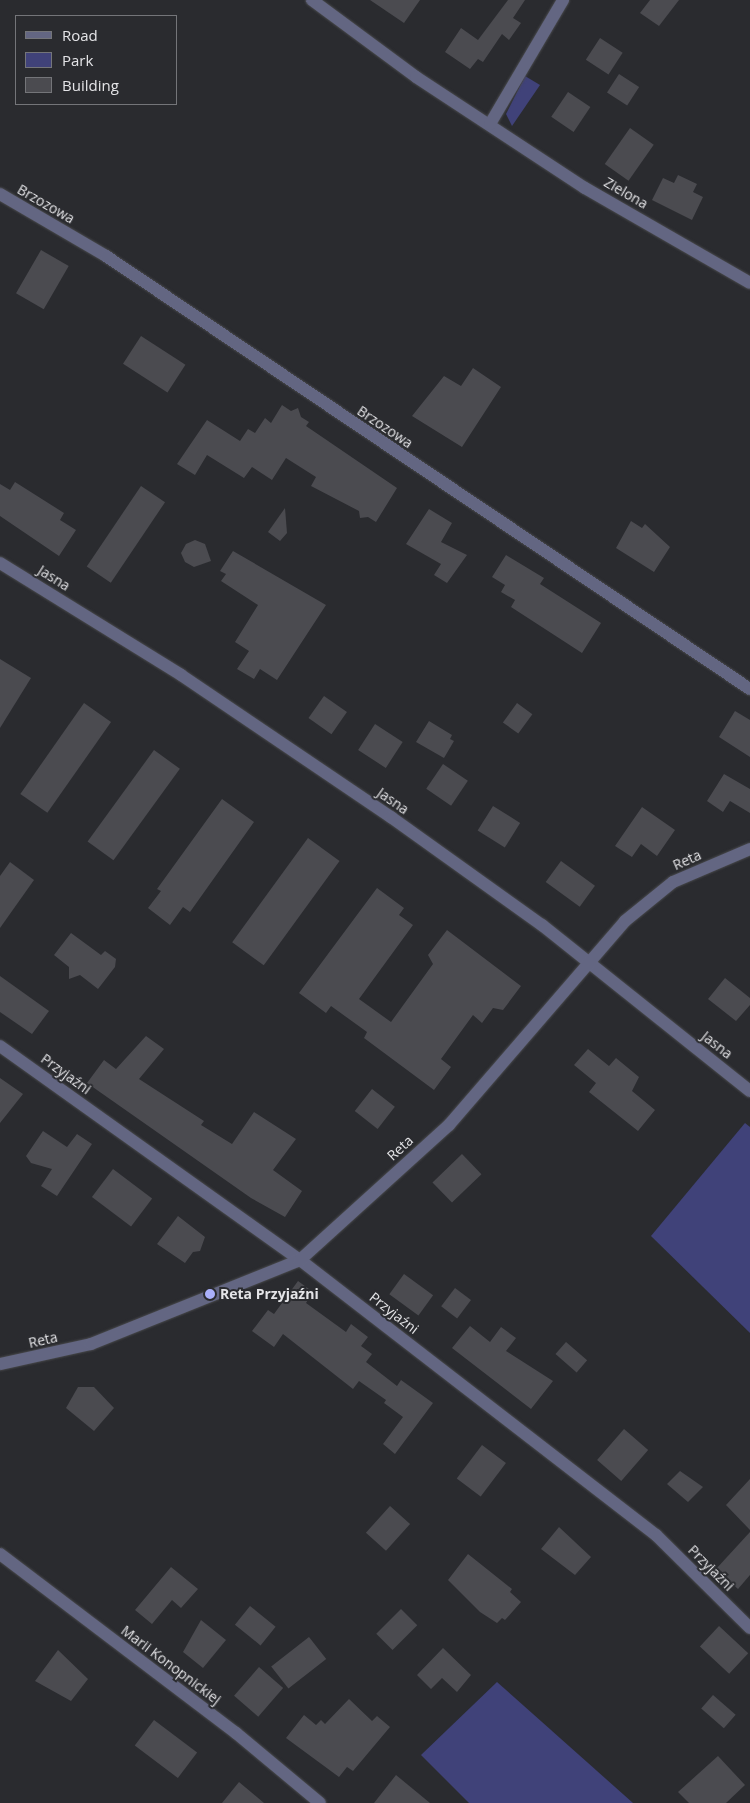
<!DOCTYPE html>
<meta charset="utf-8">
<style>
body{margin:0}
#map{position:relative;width:750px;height:1803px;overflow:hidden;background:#2a2b2f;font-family:"Open Sans",sans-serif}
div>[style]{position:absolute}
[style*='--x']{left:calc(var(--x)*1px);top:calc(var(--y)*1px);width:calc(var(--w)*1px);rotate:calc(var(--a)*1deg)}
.green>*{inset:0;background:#404279}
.building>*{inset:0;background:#4b4b50;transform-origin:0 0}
.roads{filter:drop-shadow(0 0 1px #48494c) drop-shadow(0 0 1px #48494c)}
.minor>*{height:12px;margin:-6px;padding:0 6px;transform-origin:6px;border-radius:6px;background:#636682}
.dots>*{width:14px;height:14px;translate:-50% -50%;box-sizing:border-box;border:2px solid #2a2b2f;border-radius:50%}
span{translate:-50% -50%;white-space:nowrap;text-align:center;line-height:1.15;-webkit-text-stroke:4px #2a2b2f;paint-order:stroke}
.street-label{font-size:14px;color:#e4e4e7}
.poi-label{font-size:14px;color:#e4e4e7;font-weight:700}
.left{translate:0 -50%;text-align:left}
.legend{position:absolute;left:15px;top:15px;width:162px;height:90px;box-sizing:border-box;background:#2a2b2f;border:1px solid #747579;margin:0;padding:6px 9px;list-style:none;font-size:15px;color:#e4e4e7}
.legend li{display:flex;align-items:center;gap:10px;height:25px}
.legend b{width:25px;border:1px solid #747579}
</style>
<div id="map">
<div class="green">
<div style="clip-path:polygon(525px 76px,540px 85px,512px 126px,506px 114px)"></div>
<div style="clip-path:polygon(745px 1123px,750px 1127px,750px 1333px,651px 1236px)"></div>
<div style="clip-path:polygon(497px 1682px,633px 1803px,469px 1803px,421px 1755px)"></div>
</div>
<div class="building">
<div style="clip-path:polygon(370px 0,420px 0,404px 23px)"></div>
<div style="clip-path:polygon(508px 0,525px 0,513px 18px,521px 23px,509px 40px,502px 34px,483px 62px,478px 59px,470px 69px,445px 52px,461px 28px,478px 40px)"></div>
<div style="clip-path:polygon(650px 0,679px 0,659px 26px,640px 13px)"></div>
<div style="left:600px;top:38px;width:27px;height:26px;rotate:33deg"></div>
<div style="left:619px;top:74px;width:24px;height:22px;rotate:33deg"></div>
<div style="left:568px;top:92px;width:27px;height:30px;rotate:34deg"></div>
<div style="left:630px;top:128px;width:29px;height:44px;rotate:35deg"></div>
<div style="clip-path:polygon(678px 175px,697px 184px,693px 192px,703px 197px,692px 220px,652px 200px,663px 178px,674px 183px)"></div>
<div style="left:41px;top:250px;width:32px;height:50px;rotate:30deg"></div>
<div style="left:141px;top:336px;width:53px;height:33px;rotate:33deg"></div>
<div style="clip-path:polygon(473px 368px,501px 387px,462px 447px,412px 416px,444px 376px,461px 386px)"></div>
<div style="clip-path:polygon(282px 405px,291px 411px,298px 408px,301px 417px,309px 422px,306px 426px,397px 488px,376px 522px,368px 517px,360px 518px,359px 511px,311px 486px,316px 477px,286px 458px,272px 480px,252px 467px,244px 478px,207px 455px,195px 475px,177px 464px,207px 420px,240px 441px,248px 429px,255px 433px,265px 418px,271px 423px)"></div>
<div style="clip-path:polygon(15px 482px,64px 513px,60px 520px,76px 530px,59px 556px,0 516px,0 484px,10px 490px)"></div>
<div style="left:141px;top:486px;width:29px;height:97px;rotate:34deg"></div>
<div style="clip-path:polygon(285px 508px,287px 533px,280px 541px,268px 532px)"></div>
<div style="clip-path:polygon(429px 509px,452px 523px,441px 542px,467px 555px,447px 583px,434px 575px,441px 564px,406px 544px)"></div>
<div style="clip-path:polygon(631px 521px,642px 528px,645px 524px,670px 547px,654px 572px,616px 548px)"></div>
<div style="clip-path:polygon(195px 540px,205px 544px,211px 561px,194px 567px,185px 562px,181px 553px,186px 544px)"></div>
<div style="clip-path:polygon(233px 551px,326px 605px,277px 680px,260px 669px,254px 679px,237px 669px,249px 651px,235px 642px,258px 605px,221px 581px,226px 574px,220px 571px)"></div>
<div style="clip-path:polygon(506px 555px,544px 578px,540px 584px,601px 623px,582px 653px,511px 607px,515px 600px,501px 592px,505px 585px,492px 577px)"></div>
<div style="clip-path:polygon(0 659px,31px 678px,0 728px)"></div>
<div style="left:324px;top:696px;width:28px;height:27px;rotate:35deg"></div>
<div style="left:84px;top:703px;width:33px;height:111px;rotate:35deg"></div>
<div style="left:517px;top:703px;width:19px;height:24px;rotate:36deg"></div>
<div style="clip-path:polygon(735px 711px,750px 720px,750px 757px,719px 737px)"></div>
<div style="clip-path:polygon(429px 721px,452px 735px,450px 739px,454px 741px,444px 758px,416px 742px)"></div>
<div style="left:375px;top:724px;width:33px;height:31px;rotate:33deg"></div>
<div style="left:154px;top:750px;width:32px;height:113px;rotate:36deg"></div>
<div style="left:443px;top:764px;width:30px;height:30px;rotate:34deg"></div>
<div style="clip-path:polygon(724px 774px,750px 789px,750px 813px,730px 801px,723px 812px,707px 801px)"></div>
<div style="clip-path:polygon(222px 799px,254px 822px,190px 912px,183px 907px,170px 925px,148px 908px,161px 891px,157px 889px)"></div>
<div style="left:493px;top:806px;width:32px;height:29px;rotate:32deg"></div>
<div style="clip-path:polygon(642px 807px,675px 830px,657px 856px,641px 844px,632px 857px,615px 846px)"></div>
<div style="left:308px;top:838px;width:39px;height:129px;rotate:36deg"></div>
<div style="left:561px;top:861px;width:42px;height:26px;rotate:36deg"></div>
<div style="clip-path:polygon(10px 862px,34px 880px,0 928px,0 876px)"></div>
<div style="clip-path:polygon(377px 888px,404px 908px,399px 915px,413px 925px,359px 999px,391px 1022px,433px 964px,428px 955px,447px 930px,521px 986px,503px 1010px,493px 1008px,482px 1023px,473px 1015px,441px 1059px,451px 1067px,434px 1090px,364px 1038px,367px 1032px,331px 1006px,326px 1013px,299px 993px)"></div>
<div style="clip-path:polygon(71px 933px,101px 955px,105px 951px,116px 959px,115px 967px,98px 989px,80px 975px,69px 979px,69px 967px,54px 955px)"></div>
<div style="clip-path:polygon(0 976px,49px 1011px,32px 1034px,0 1012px)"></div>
<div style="clip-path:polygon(725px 978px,750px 998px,750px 1005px,736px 1021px,708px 999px)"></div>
<div style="clip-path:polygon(146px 1036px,164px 1049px,139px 1079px,204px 1121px,201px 1125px,232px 1144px,254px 1112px,296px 1139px,273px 1170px,302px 1191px,285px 1217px,251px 1198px,87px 1083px,104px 1060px,116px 1069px)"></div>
<div style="clip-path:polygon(588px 1049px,609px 1066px,616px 1058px,639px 1077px,632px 1091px,655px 1110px,638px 1131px,589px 1092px,596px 1083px,574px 1065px)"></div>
<div style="clip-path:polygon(0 1078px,23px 1094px,0 1123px)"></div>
<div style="left:372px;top:1089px;width:29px;height:28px;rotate:38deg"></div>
<div style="clip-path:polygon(43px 1131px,67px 1147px,77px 1134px,92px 1144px,57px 1196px,41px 1186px,52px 1169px,31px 1163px,26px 1156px)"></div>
<div style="left:462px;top:1154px;width:28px;height:41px;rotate:46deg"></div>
<div style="left:113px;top:1169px;width:49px;height:35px;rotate:37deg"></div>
<div style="clip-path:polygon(178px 1216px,205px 1237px,200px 1251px,193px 1252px,185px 1263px,157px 1244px)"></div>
<div style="left:404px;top:1274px;width:36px;height:25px;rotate:36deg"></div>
<div style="clip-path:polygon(298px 1281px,313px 1292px,306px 1303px,346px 1332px,351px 1324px,368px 1337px,361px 1346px,372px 1354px,366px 1362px,397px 1386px,401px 1380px,433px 1403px,395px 1454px,383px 1444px,403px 1417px,384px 1403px,386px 1400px,359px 1381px,353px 1389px,283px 1334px,274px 1347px,252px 1331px,268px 1310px,274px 1314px)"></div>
<div style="left:455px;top:1288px;width:20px;height:23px;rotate:37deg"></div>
<div style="clip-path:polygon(470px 1326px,490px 1342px,501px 1327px,516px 1338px,506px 1351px,553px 1381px,531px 1409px,452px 1348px)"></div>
<div style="left:566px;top:1342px;width:28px;height:16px;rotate:41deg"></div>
<div style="clip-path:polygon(78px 1387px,94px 1387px,114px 1408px,94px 1431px,66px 1408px)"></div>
<div style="left:624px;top:1429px;width:32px;height:41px;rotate:41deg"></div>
<div style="left:482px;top:1445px;width:30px;height:42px;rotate:37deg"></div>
<div style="clip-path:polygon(680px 1471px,703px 1487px,688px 1502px,667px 1484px)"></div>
<div style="clip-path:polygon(750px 1479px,750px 1530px,726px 1505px)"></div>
<div style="left:390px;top:1506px;width:27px;height:36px;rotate:42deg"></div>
<div style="clip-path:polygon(559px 1527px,591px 1557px,575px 1575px,541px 1549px)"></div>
<div style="clip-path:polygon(750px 1532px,750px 1575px,738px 1589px,716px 1569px)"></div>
<div style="clip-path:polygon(468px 1554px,512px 1589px,510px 1592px,521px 1602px,505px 1620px,502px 1618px,497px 1623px,480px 1612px,448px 1580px)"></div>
<div style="clip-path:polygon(171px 1567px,198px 1589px,181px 1608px,172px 1600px,152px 1624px,135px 1610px)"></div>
<div style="left:250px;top:1606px;width:33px;height:24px;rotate:39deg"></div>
<div style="left:401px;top:1609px;width:23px;height:35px;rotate:45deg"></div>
<div style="clip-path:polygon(201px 1620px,226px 1640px,203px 1668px,183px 1652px)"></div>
<div style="left:719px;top:1626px;width:40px;height:28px;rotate:43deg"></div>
<div style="left:309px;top:1637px;width:28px;height:48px;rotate:52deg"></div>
<div style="clip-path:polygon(443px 1648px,471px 1675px,457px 1692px,442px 1678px,431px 1689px,417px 1675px)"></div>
<div style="clip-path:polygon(58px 1650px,88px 1679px,71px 1701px,35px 1681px)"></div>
<div style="left:259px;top:1667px;width:32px;height:38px;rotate:41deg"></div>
<div style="left:713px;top:1695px;width:30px;height:18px;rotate:41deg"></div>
<div style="clip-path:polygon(349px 1699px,372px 1721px,377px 1716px,390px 1727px,353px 1771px,347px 1767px,339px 1777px,286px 1738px,304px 1715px,316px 1725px,321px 1720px,325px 1724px)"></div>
<div style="left:154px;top:1720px;width:54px;height:32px;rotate:37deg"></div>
<div style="clip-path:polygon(718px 1756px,745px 1785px,726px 1803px,689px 1803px,678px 1792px)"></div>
<div style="clip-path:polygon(396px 1775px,430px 1803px,374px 1803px)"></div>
<div style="clip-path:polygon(239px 1782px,264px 1803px,222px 1803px)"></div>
</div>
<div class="roads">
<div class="minor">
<div style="--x:312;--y:0;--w:129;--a:36.5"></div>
<div style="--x:416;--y:77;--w:202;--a:33.3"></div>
<div style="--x:585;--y:188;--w:190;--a:29.9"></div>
<div style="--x:490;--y:124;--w:144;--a:-59.5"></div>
<div style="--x:0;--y:194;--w:123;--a:30.3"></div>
<div style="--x:106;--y:256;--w:776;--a:33.92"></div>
<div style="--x:0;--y:563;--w:213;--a:31.7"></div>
<div style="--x:181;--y:675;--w:254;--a:34.1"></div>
<div style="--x:391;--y:817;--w:186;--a:35.6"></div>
<div style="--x:542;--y:925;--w:266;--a:38.6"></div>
<div style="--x:0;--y:1046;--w:369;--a:35.5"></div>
<div style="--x:300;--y:1260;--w:450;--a:37.7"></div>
<div style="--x:656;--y:1535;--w:132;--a:44.7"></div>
<div style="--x:0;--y:1364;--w:93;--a:-12.4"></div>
<div style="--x:91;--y:1344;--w:225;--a:-21.9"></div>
<div style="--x:300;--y:1260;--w:201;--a:-42.2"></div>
<div style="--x:449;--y:1125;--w:269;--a:-49.2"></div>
<div style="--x:625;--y:921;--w:62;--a:-39.1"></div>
<div style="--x:673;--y:882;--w:84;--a:-23.2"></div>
<div style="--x:0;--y:1554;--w:296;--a:37.2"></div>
<div style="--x:236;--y:1733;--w:109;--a:39.8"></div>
</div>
</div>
<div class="dots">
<div style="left:210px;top:1294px;background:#aab0fb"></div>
</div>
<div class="street-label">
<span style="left:626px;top:193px;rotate:30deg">Zielona</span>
<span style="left:46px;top:204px;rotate:30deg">Brzozowa</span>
<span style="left:385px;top:427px;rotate:34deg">Brzozowa</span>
<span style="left:54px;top:578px;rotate:32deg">Jasna</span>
<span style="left:393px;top:801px;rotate:35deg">Jasna</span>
<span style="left:687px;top:860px;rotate:-24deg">Reta</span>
<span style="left:717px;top:1045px;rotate:38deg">Jasna</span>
<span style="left:66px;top:1074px;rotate:36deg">Przyjaźni</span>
<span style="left:400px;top:1148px;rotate:-43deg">Reta</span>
<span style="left:394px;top:1313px;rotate:38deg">Przyjaźni</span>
<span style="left:43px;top:1340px;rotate:-13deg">Reta</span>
<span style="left:711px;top:1568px;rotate:45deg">Przyjaźni</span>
<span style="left:171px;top:1665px;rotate:37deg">Marii Konopnickiej</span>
</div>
<div class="poi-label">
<span class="left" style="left:220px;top:1294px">Reta Przyjaźni</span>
</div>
<ul class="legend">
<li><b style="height:6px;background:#636682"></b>Road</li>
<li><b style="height:14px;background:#404279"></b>Park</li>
<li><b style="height:14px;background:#4b4b50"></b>Building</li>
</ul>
</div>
